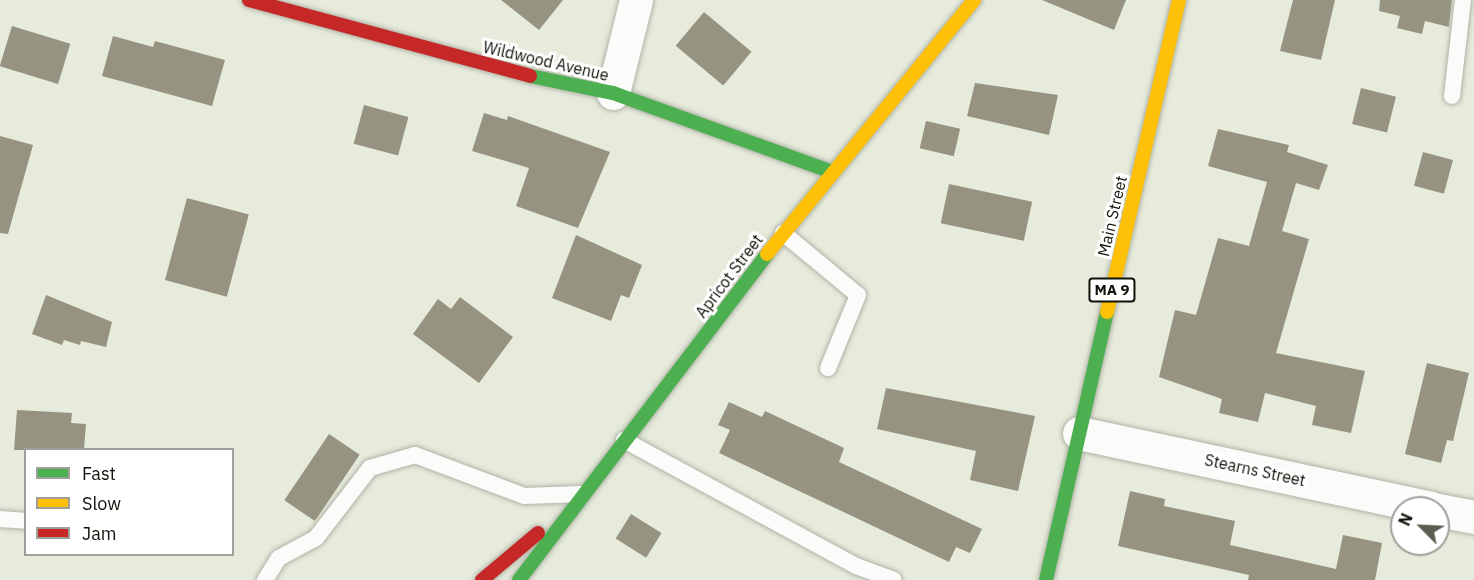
<!DOCTYPE html>
<style>
body{margin:0}
#map{position:relative;width:1474px;height:580px;overflow:hidden;background:#e6ebdb;font-family:"IBM Plex Sans",sans-serif}
div>[style]{position:absolute}
[style*='--x']{left:calc(var(--x)*1px);top:calc(var(--y)*1px);width:calc(var(--w)*1px);rotate:calc(var(--a)*1deg)}
.building>*{inset:0;background:#969481;transform-origin:0 0}
.roads{filter:drop-shadow(0 0 2px #b0b4a8) drop-shadow(0 0 2px #b0b4a8)}
.lane>*{height:16px;margin:-8px;padding:0 8px;transform-origin:8px;border-radius:8px;background:#fbfcfa}
.street>*{height:33px;margin:-16.5px;padding:0 16.5px;transform-origin:16.5px;border-radius:16.5px;background:#fbfcfa}
.fast>*{height:14px;margin:-7px;padding:0 7px;transform-origin:7px;border-radius:7px;background:#4caf50}
.slow>*{height:14px;margin:-7px;padding:0 7px;transform-origin:7px;border-radius:7px;background:#ffc107}
.jam>*{height:14px;margin:-7px;padding:0 7px;transform-origin:7px;border-radius:7px;background:#c62828}
span{translate:-50% -50%;white-space:nowrap;text-align:center;line-height:1.15;-webkit-text-stroke:6px #fff;paint-order:stroke}
.shield-label span{padding:2px 4px;background:#fff;border:2px solid;border-radius:4px;-webkit-text-stroke-width:0}
.shield-label{font-size:15px;color:#0f1208;font-weight:700}
.street-label{font-size:16px;color:#0f1208}
.legend{position:absolute;left:24px;top:448px;width:210px;height:108px;box-sizing:border-box;background:#fff;border:2px solid #9fa09c;margin:0;padding:8px 10px;list-style:none;font-size:18px;color:#0f1208}
.legend li{display:flex;align-items:center;gap:12px;height:30px}
.legend b{width:30px;border:2px solid #9fa09c}
.north{position:absolute;left:1390px;top:496px;width:60px;height:60px;box-sizing:border-box;background:#fff;border:2px solid #9fa09c;border-radius:50%;rotate:294deg;font-size:16px;font-weight:700;line-height:24px;text-align:center;color:#0f1208}
.north::after{content:'';display:block;margin:auto;width:21px;height:27px;background:#5a5e52;clip-path:polygon(50% 0,100% 100%,50% 72%,0 100%)}
</style>
<div id="map">
<div class="building">
<div style="clip-path:polygon(501px 0,563px 0,539px 30px)"></div>
<div style="clip-path:polygon(1042px 0,1126px 0,1114px 30px)"></div>
<div style="clip-path:polygon(1293px 0,1335px 0,1321px 60px,1280px 51px)"></div>
<div style="clip-path:polygon(1380px 0,1452px 0,1449px 27px,1425px 21px,1422px 34px,1397px 28px,1400px 16px,1379px 11px)"></div>
<div style="left:704px;top:12px;width:62px;height:44px;rotate:40deg"></div>
<div style="left:12px;top:26px;width:61px;height:42px;rotate:17deg"></div>
<div style="clip-path:polygon(113px 36px,153px 47px,155px 41px,225px 60px,212px 106px,102px 76px)"></div>
<div style="clip-path:polygon(975px 83px,1058px 95px,1049px 135px,967px 116px)"></div>
<div style="left:1361px;top:88px;width:36px;height:37px;rotate:14deg"></div>
<div style="left:364px;top:105px;width:46px;height:40px;rotate:15deg"></div>
<div style="clip-path:polygon(484px 113px,507px 120px,508px 116px,610px 152px,578px 228px,516px 206px,529px 168px,472px 151px)"></div>
<div style="left:926px;top:121px;width:35px;height:28px;rotate:13deg"></div>
<div style="clip-path:polygon(1218px 129px,1289px 145px,1287px 152px,1328px 165px,1319px 190px,1296px 183px,1282px 231px,1309px 239px,1276px 353px,1365px 371px,1351px 433px,1312px 425px,1316px 406px,1265px 393px,1258px 422px,1219px 413px,1222px 399px,1159px 377px,1175px 310px,1196px 315px,1218px 238px,1249px 246px,1267px 182px,1208px 166px)"></div>
<div style="clip-path:polygon(0 136px,33px 145px,8px 234px,0 233px)"></div>
<div style="left:1423px;top:152px;width:31px;height:35px;rotate:15deg"></div>
<div style="left:949px;top:184px;width:85px;height:40px;rotate:12deg"></div>
<div style="left:187px;top:198px;width:64px;height:85px;rotate:15deg"></div>
<div style="clip-path:polygon(576px 235px,642px 265px,629px 298px,621px 295px,611px 321px,552px 298px)"></div>
<div style="clip-path:polygon(46px 295px,112px 322px,106px 347px,81px 341px,80px 345px,64px 340px,62px 345px,32px 334px)"></div>
<div style="clip-path:polygon(460px 297px,513px 337px,479px 383px,413px 334px,438px 299px,451px 309px)"></div>
<div style="clip-path:polygon(1427px 363px,1469px 373px,1453px 441px,1447px 440px,1441px 463px,1405px 454px)"></div>
<div style="clip-path:polygon(886px 388px,1035px 416px,1018px 491px,970px 480px,976px 451px,877px 429px)"></div>
<div style="clip-path:polygon(729px 402px,762px 417px,765px 411px,844px 448px,839px 462px,982px 529px,970px 553px,956px 547px,949px 562px,719px 453px,730px 430px,718px 425px)"></div>
<div style="clip-path:polygon(17px 410px,72px 413px,71px 423px,86px 424px,84px 450px,14px 450px)"></div>
<div style="left:329px;top:434px;width:37px;height:80px;rotate:34deg"></div>
<div style="clip-path:polygon(1130px 491px,1165px 499px,1164px 506px,1235px 521px,1230px 545px,1336px 569px,1343px 535px,1382px 543px,1375px 580px,1248px 580px,1249px 575px,1118px 546px)"></div>
<div style="left:631px;top:514px;width:36px;height:29px;rotate:32deg"></div>
</div>
<div class="roads">
<div class="lane">
<div style="--x:1452;--y:96;--w:97;--a:-83.5"></div>
<div style="--x:783;--y:233;--w:97;--a:39.6"></div>
<div style="--x:858;--y:295;--w:79;--a:112.3"></div>
<div style="--x:624;--y:440;--w:264;--a:28.5"></div>
<div style="--x:856;--y:566;--w:40;--a:20.2"></div>
<div style="--x:0;--y:519;--w:26;--a:4"></div>
<div style="--x:265;--y:580;--w:26;--a:-58"></div>
<div style="--x:279;--y:558;--w:42;--a:-28.4"></div>
<div style="--x:316;--y:538;--w:88;--a:-52.4"></div>
<div style="--x:370;--y:468;--w:47;--a:-16.1"></div>
<div style="--x:415;--y:455;--w:116;--a:20.6"></div>
<div style="--x:524;--y:496;--w:58;--a:-2"></div>
</div>
<div class="street">
<div style="--x:613;--y:93;--w:96;--a:-76.1"></div>
<div style="--x:1079;--y:433;--w:360;--a:12"></div>
<div style="--x:1438;--y:510;--w:37;--a:11"></div>
</div>
<div class="fast">
<div style="--x:530;--y:76;--w:85;--a:11.6"></div>
<div style="--x:613;--y:93;--w:231;--a:19.8"></div>
<div style="--x:519;--y:580;--w:410;--a:-52.7"></div>
<div style="--x:1046;--y:580;--w:275;--a:-77.2"></div>
</div>
<div class="slow">
<div style="--x:767;--y:254;--w:328;--a:-50.8"></div>
<div style="--x:1107;--y:312;--w:320;--a:-77"></div>
</div>
<div class="jam">
<div style="--x:249;--y:0;--w:291;--a:15.1"></div>
<div style="--x:482;--y:580;--w:73;--a:-40"></div>
</div>
</div>
<div class="shield-label">
<span style="left:1112px;top:290px">MA 9</span>
</div>
<div class="street-label">
<span style="left:546px;top:61px;rotate:13deg">Wildwood Avenue</span>
<span style="left:1112px;top:216px;rotate:-77deg">Main Street</span>
<span style="left:729px;top:276px;rotate:-53deg">Apricot Street</span>
<span style="left:1255px;top:470px;rotate:12deg">Stearns Street</span>
</div>
<ul class="legend">
<li><b style="height:8px;background:#4caf50"></b>Fast</li>
<li><b style="height:8px;background:#ffc107"></b>Slow</li>
<li><b style="height:8px;background:#c62828"></b>Jam</li>
</ul>
<div class="north">N</div>
</div>
